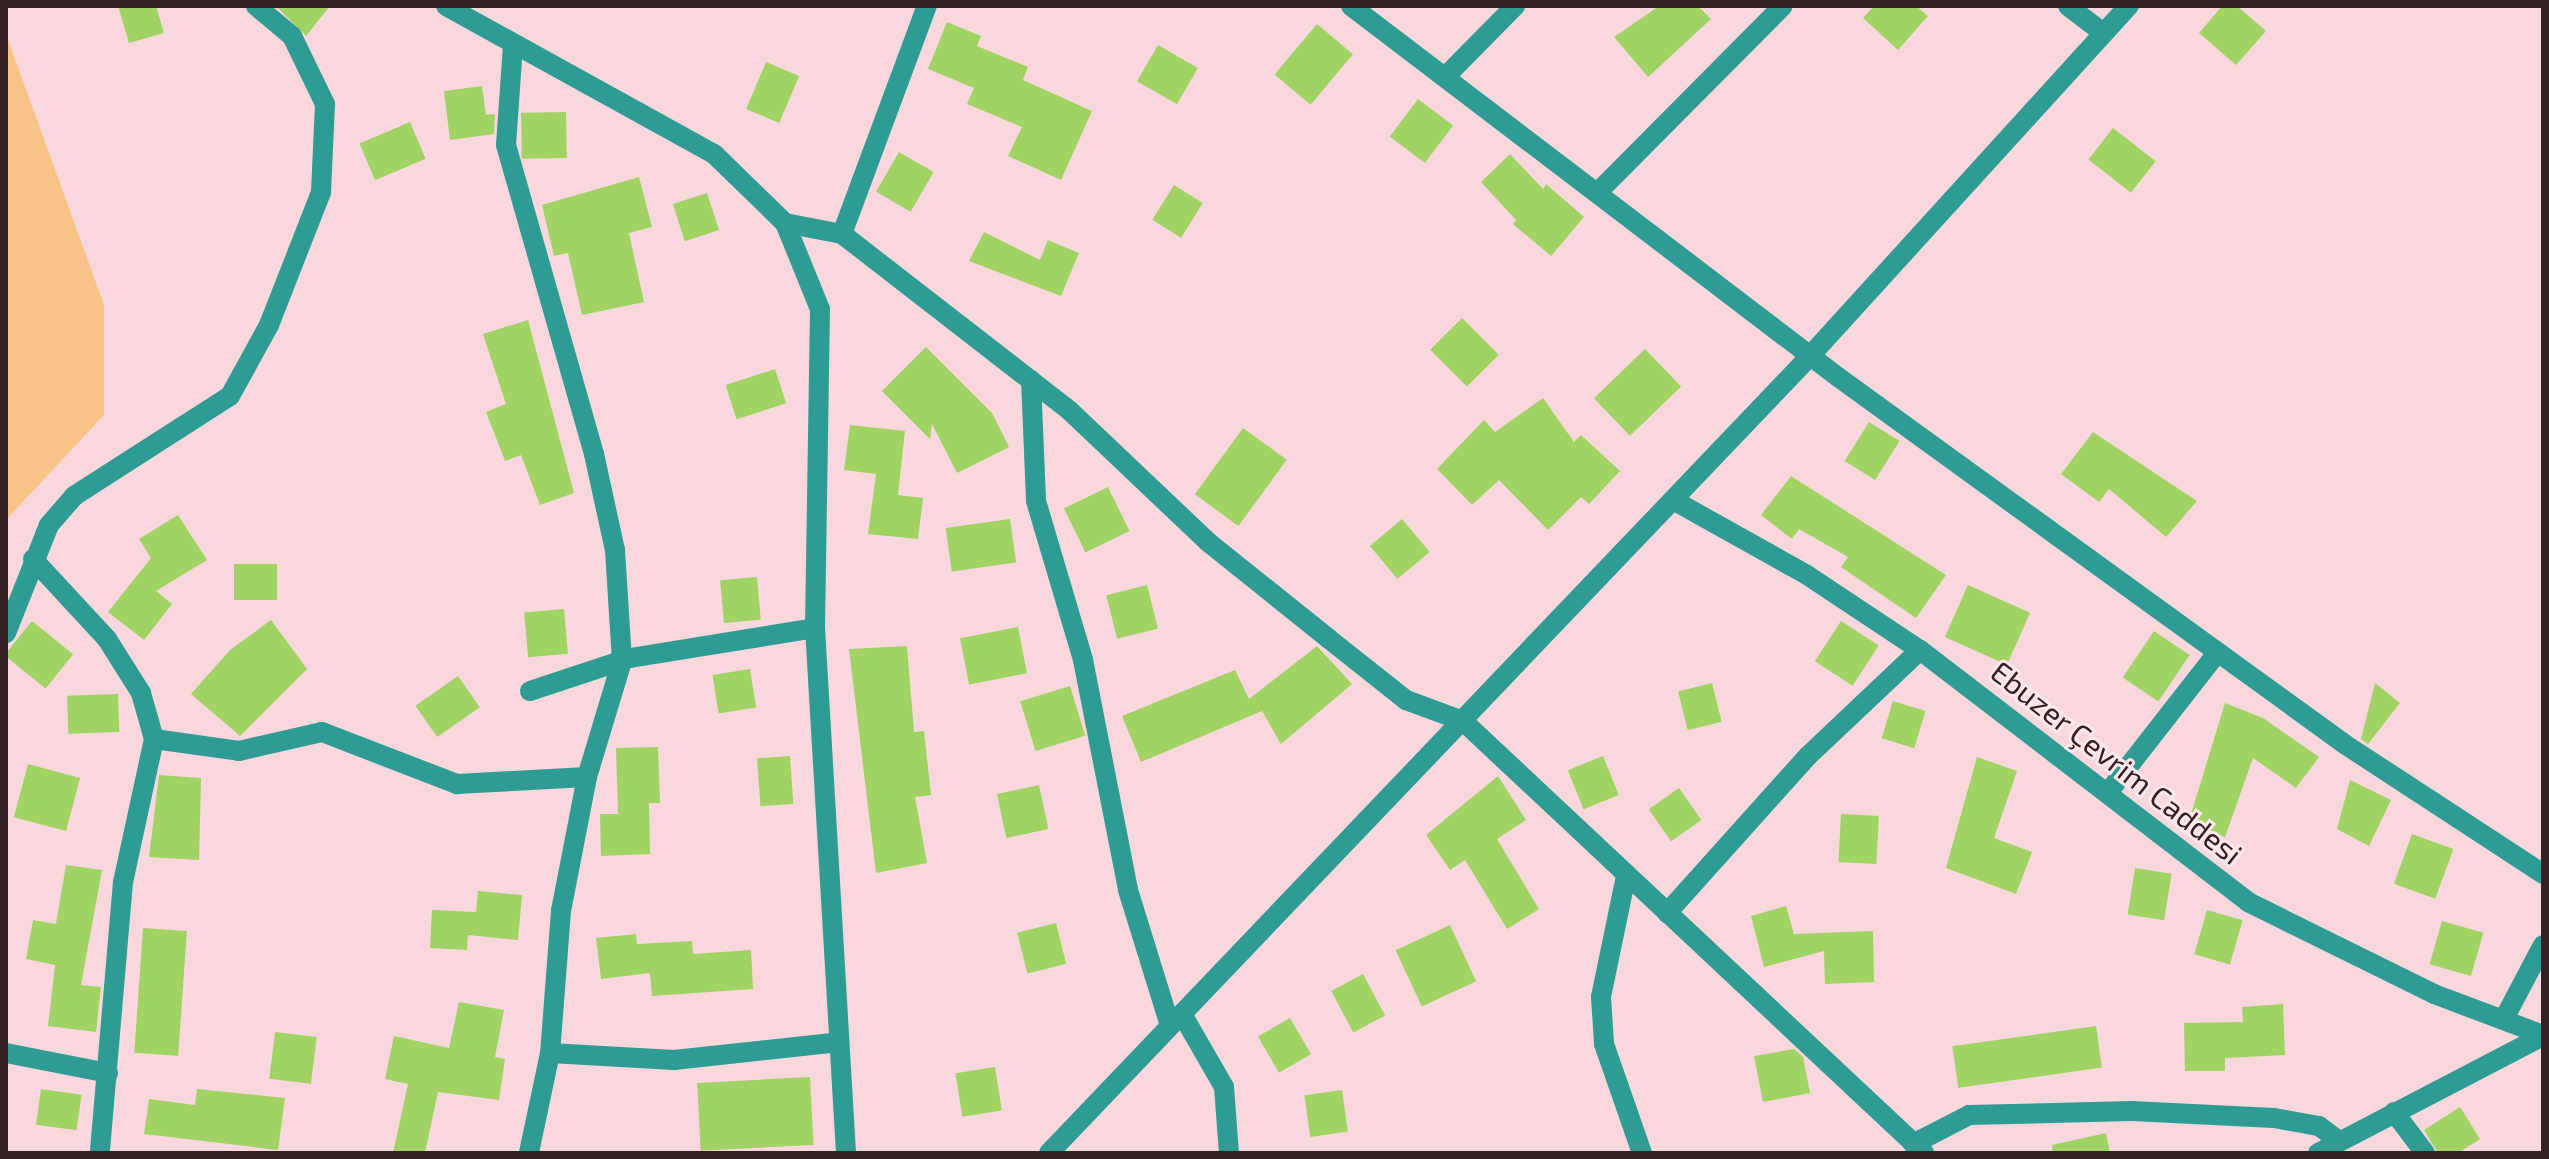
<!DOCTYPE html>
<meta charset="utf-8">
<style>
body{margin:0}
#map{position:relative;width:2549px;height:1159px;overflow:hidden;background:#f8d8dc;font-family:"Exo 2",sans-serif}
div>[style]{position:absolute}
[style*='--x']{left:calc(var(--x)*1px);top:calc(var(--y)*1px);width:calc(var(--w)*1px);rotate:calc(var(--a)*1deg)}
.green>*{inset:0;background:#f8c387}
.building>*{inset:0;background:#a1d364;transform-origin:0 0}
.minor>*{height:20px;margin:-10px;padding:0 10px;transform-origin:10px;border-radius:10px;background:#2f9b95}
span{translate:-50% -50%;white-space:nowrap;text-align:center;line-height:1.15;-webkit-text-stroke:6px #fee8eb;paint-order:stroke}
.street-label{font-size:30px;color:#342023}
.frame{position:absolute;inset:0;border:8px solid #342023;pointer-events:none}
</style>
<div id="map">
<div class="green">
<div style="clip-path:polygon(6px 34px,104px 305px,104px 415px,6px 520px)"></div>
</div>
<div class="building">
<div style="clip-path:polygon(118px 6px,156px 6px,164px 33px,129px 43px)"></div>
<div style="clip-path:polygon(276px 6px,330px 6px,306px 36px)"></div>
<div style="clip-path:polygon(1659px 6px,1698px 6px,1711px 19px,1648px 77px,1614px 37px)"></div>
<div style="clip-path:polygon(1874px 6px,1916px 6px,1928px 16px,1898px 50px,1863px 18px)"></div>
<div style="clip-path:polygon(2222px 6px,2237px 6px,2266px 31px,2236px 65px,2199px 33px)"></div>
<div style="clip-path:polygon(947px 22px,981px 36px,977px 46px,1028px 67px,1023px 80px,1092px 111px,1061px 180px,1008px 156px,1022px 127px,967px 104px,974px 88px,928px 69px)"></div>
<div style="left:1317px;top:24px;width:47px;height:66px;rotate:40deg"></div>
<div style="left:1158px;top:45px;width:46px;height:42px;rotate:30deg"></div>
<div style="left:766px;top:62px;width:36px;height:51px;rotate:23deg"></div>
<div style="clip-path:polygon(482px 86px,486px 115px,495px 114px,494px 134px,450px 140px,444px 91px)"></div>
<div style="left:1418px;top:99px;width:44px;height:47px;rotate:37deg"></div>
<div style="left:566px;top:112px;width:46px;height:45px;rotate:89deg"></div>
<div style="left:410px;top:122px;width:40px;height:55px;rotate:67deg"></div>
<div style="left:2113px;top:128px;width:54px;height:40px;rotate:38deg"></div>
<div style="left:899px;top:152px;width:40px;height:46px;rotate:30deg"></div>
<div style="clip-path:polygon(1510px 154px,1543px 189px,1546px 184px,1584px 217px,1551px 256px,1513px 224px,1516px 220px,1481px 182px)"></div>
<div style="clip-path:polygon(639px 177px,652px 227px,629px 233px,644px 302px,582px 315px,568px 253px,554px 256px,542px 205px)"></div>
<div style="left:1174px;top:185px;width:34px;height:41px;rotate:32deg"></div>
<div style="left:707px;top:193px;width:39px;height:36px;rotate:72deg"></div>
<div style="clip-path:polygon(984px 232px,1040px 260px,1048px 240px,1079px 253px,1061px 296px,969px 261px)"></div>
<div style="left:1462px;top:318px;width:52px;height:45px;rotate:45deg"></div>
<div style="clip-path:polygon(528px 320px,574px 493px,540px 505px,521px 455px,505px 461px,486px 412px,506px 404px,483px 334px)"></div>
<div style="clip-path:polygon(926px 347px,992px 413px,1009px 447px,957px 473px,932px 424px,930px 439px,882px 391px)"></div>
<div style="left:1645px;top:349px;width:52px;height:71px;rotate:46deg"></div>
<div style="left:775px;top:369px;width:36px;height:52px;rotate:72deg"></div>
<div style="clip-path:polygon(1543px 398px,1574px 442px,1581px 435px,1620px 471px,1589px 504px,1581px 497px,1548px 530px,1499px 480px,1472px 505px,1437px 469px,1484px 420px,1495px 432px)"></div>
<div style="left:1869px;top:422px;width:36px;height:46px;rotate:32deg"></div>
<div style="clip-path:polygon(850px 425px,905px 431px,898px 495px,923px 498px,918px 539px,868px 534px,876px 474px,844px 470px)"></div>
<div style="left:1243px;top:428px;width:54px;height:82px;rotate:36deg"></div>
<div style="clip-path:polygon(2093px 432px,2197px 501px,2166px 537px,2109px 489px,2099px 502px,2061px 474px)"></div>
<div style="clip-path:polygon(1791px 476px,1946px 575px,1916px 618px,1841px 567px,1848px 557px,1799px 529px,1792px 539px,1761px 515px)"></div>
<div style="left:1108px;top:487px;width:49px;height:49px;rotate:64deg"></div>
<div style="clip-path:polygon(178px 515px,207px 560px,156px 591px,172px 604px,144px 640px,108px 612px,151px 558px,139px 539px)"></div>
<div style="left:1010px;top:519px;width:44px;height:65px;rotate:82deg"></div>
<div style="left:1402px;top:519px;width:43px;height:42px;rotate:50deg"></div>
<div style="left:234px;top:564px;width:43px;height:36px"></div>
<div style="left:757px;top:577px;width:43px;height:37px;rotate:85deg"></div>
<div style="left:1147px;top:585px;width:45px;height:42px;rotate:76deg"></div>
<div style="left:1968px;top:585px;width:68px;height:57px;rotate:24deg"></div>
<div style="left:564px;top:609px;width:45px;height:40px;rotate:85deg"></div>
<div style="clip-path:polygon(271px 620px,307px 669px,240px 736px,191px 694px,230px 650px)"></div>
<div style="left:32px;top:621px;width:53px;height:44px;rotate:39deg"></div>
<div style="left:1841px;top:621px;width:45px;height:48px;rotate:33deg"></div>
<div style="left:1018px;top:627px;width:47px;height:59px;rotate:79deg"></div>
<div style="left:2154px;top:631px;width:43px;height:56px;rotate:34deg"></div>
<div style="clip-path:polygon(907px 646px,914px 732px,924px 731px,931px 795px,915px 797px,927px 863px,876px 873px,849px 649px)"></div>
<div style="clip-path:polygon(1317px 646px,1352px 684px,1281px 744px,1262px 711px,1141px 762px,1122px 716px,1235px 670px,1249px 699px)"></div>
<div style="left:750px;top:669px;width:39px;height:38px;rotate:81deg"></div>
<div style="left:458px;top:676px;width:38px;height:52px;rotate:55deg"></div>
<div style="left:1712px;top:683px;width:40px;height:35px;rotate:76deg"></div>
<div style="clip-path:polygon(2375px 683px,2400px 703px,2368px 744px,2361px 739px)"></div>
<div style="left:1070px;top:686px;width:52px;height:52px;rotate:73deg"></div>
<div style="left:118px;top:694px;width:38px;height:51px;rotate:88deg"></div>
<div style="left:1893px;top:701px;width:34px;height:39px;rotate:17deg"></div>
<div style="clip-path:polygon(2225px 703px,2263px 718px,2319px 757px,2296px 788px,2253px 758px,2225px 837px,2188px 824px)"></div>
<div style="clip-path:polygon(658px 747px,660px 803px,649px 803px,650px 854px,601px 856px,600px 814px,618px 814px,616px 748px)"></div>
<div style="left:790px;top:756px;width:48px;height:33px;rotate:86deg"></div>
<div style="left:1603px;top:756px;width:42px;height:38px;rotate:68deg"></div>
<div style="clip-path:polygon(1977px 757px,2017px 771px,1994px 838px,2032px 852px,2016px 894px,1946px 868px)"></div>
<div style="left:28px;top:764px;width:54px;height:55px;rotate:15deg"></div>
<div style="clip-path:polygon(159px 775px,201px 778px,199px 860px,149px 857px)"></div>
<div style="clip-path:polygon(1498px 776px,1526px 820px,1497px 839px,1539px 909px,1507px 929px,1465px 860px,1450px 870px,1426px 835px)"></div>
<div style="clip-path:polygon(2350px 780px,2391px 800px,2369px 846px,2337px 829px)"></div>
<div style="left:1039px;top:785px;width:45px;height:43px;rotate:78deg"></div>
<div style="left:1679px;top:788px;width:39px;height:37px;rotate:55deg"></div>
<div style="left:1841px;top:814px;width:38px;height:48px;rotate:3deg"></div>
<div style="left:2412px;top:834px;width:44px;height:53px;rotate:20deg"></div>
<div style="clip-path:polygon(66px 865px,102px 870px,81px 985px,101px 987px,96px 1032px,48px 1026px,55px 965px,26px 959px,33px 920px,56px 924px)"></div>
<div style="left:2135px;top:868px;width:37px;height:47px;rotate:9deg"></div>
<div style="clip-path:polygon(478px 891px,522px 895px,518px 940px,468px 935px,467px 950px,430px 948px,432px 910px,476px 912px)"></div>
<div style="clip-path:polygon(1786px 906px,1794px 934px,1873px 931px,1874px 982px,1825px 984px,1824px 951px,1764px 967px,1751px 916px)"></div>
<div style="left:2207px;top:910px;width:37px;height:46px;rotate:16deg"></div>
<div style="left:2442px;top:921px;width:43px;height:45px;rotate:16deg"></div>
<div style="left:1056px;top:923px;width:42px;height:40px;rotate:76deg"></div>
<div style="left:1450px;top:925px;width:62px;height:60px;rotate:65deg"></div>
<div style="left:143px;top:928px;width:44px;height:125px;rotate:4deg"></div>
<div style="clip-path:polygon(636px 934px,637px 944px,692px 941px,693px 954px,751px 950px,753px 989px,652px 996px,650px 973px,601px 979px,596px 938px)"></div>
<div style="left:1363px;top:974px;width:47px;height:36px;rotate:62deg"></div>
<div style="clip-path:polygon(459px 1002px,504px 1010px,495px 1057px,505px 1059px,499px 1100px,438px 1092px,425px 1153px,393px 1153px,408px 1084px,385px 1079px,394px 1036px,449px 1048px)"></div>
<div style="clip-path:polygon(2283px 1004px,2285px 1055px,2225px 1058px,2225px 1071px,2185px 1071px,2184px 1023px,2243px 1022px,2242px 1007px)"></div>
<div style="left:1290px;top:1018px;width:42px;height:37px;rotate:60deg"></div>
<div style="left:2096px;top:1026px;width:42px;height:145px;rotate:82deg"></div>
<div style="left:275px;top:1032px;width:42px;height:47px;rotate:7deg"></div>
<div style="clip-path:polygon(1794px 1049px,1803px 1057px,1810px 1093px,1763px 1102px,1754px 1056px)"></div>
<div style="left:995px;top:1067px;width:44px;height:40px;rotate:81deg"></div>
<div style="left:810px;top:1077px;width:68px;height:113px;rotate:87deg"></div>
<div style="left:41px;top:1089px;width:41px;height:36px;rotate:8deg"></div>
<div style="clip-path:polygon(197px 1089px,285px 1098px,278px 1150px,144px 1134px,149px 1099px,195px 1105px)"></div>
<div style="left:1342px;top:1090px;width:42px;height:38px;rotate:82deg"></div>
<div style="clip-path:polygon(2460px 1107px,2480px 1139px,2458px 1153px,2438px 1153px,2424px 1130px)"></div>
<div style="clip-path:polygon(2106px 1133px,2110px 1153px,2053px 1153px,2052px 1145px)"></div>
</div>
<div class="minor">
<div style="--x:446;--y:6;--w:306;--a:28.9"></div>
<div style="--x:714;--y:154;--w:99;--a:44.2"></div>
<div style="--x:785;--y:223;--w:93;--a:67.9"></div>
<div style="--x:820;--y:309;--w:319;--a:90.9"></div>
<div style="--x:815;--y:628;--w:526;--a:86.62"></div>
<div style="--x:1351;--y:6;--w:612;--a:37.3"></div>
<div style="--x:1838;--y:377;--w:627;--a:35.92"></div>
<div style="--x:2346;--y:745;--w:235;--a:33.2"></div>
<div style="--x:2068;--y:6;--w:43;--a:37.4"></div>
<div style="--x:513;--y:45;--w:100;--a:94"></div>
<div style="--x:506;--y:145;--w:321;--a:74.1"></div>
<div style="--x:594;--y:454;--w:98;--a:77.7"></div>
<div style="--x:615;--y:550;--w:111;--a:86.4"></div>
<div style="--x:622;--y:661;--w:121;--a:106.8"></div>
<div style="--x:587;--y:777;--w:136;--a:101"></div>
<div style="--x:561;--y:911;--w:142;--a:94.4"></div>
<div style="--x:550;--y:1053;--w:102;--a:101.9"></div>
<div style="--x:1445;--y:77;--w:100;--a:-45.4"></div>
<div style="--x:1598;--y:192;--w:262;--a:-45.2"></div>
<div style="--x:785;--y:223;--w:58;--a:10.9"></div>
<div style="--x:842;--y:234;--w:289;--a:37.8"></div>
<div style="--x:1070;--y:411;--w:190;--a:43.5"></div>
<div style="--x:1208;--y:542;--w:155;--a:38.7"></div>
<div style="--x:1329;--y:639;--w:98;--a:38.4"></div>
<div style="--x:1406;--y:700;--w:61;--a:20.2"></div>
<div style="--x:1463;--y:721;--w:632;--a:43.14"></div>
<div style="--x:842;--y:234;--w:243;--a:-69.6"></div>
<div style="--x:1031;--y:380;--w:121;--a:87.6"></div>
<div style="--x:1036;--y:501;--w:166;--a:73.5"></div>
<div style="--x:1083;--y:660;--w:234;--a:78.9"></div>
<div style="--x:1128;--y:890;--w:142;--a:72.8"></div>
<div style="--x:1673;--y:500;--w:154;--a:29.2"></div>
<div style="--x:1807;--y:575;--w:136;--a:33.6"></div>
<div style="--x:1920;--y:650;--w:414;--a:37.5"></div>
<div style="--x:2248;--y:902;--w:208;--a:26.3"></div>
<div style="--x:2434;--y:994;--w:116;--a:20.6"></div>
<div style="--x:33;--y:559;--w:109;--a:47.2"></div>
<div style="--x:107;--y:639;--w:64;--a:57.8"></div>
<div style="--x:141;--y:693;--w:48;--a:74.2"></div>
<div style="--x:154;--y:739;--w:146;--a:102.2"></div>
<div style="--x:123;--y:882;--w:272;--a:94.9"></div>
<div style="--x:6;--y:633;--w:116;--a:-68.3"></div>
<div style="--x:49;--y:525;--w:38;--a:-49"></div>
<div style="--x:74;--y:496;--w:185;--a:-32.7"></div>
<div style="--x:230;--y:396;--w:81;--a:-61.2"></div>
<div style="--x:269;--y:325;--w:143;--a:-68.6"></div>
<div style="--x:321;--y:192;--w:88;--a:-87.4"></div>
<div style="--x:325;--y:104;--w:76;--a:-115.9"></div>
<div style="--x:292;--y:36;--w:47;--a:-140.2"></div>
<div style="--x:530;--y:691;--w:105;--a:-18.3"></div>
<div style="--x:630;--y:658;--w:187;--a:-9.2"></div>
<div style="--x:154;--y:739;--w:86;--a:8"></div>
<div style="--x:239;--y:751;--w:85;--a:-12.9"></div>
<div style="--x:322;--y:732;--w:145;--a:21.1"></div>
<div style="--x:457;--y:784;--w:130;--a:-3.1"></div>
<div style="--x:2110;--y:790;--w:175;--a:-52"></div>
<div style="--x:1626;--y:876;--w:124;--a:101.7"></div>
<div style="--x:1601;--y:997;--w:47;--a:86.3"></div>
<div style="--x:1604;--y:1044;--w:115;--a:70.8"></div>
<div style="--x:1667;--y:913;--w:212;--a:-48.1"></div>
<div style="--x:1809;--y:755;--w:153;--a:-43.4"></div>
<div style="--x:1182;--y:1014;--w:84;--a:60.1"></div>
<div style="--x:1224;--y:1087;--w:66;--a:85.7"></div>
<div style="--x:2505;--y:1017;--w:81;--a:-62.2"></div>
<div style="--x:6;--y:1053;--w:104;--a:11.1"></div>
<div style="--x:550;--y:1053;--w:124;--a:3.2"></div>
<div style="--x:674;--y:1060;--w:166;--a:-6.2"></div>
<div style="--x:2394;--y:1112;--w:51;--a:52.9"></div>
<div style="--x:1913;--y:1144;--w:63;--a:-27.4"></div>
<div style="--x:1969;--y:1115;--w:163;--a:-1.4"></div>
<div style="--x:2132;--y:1111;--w:142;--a:2.8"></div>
<div style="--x:2274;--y:1118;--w:46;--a:10.1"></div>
<div style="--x:2319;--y:1126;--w:25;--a:37"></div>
<div style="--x:1049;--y:1153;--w:1102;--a:-46.32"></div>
<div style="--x:1810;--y:356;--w:474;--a:-47.7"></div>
<div style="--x:2318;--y:1153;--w:254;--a:-27.5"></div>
</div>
<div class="street-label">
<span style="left:2117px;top:762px;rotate:38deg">Ebuzer Çevrim Caddesi</span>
</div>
<div class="frame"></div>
</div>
